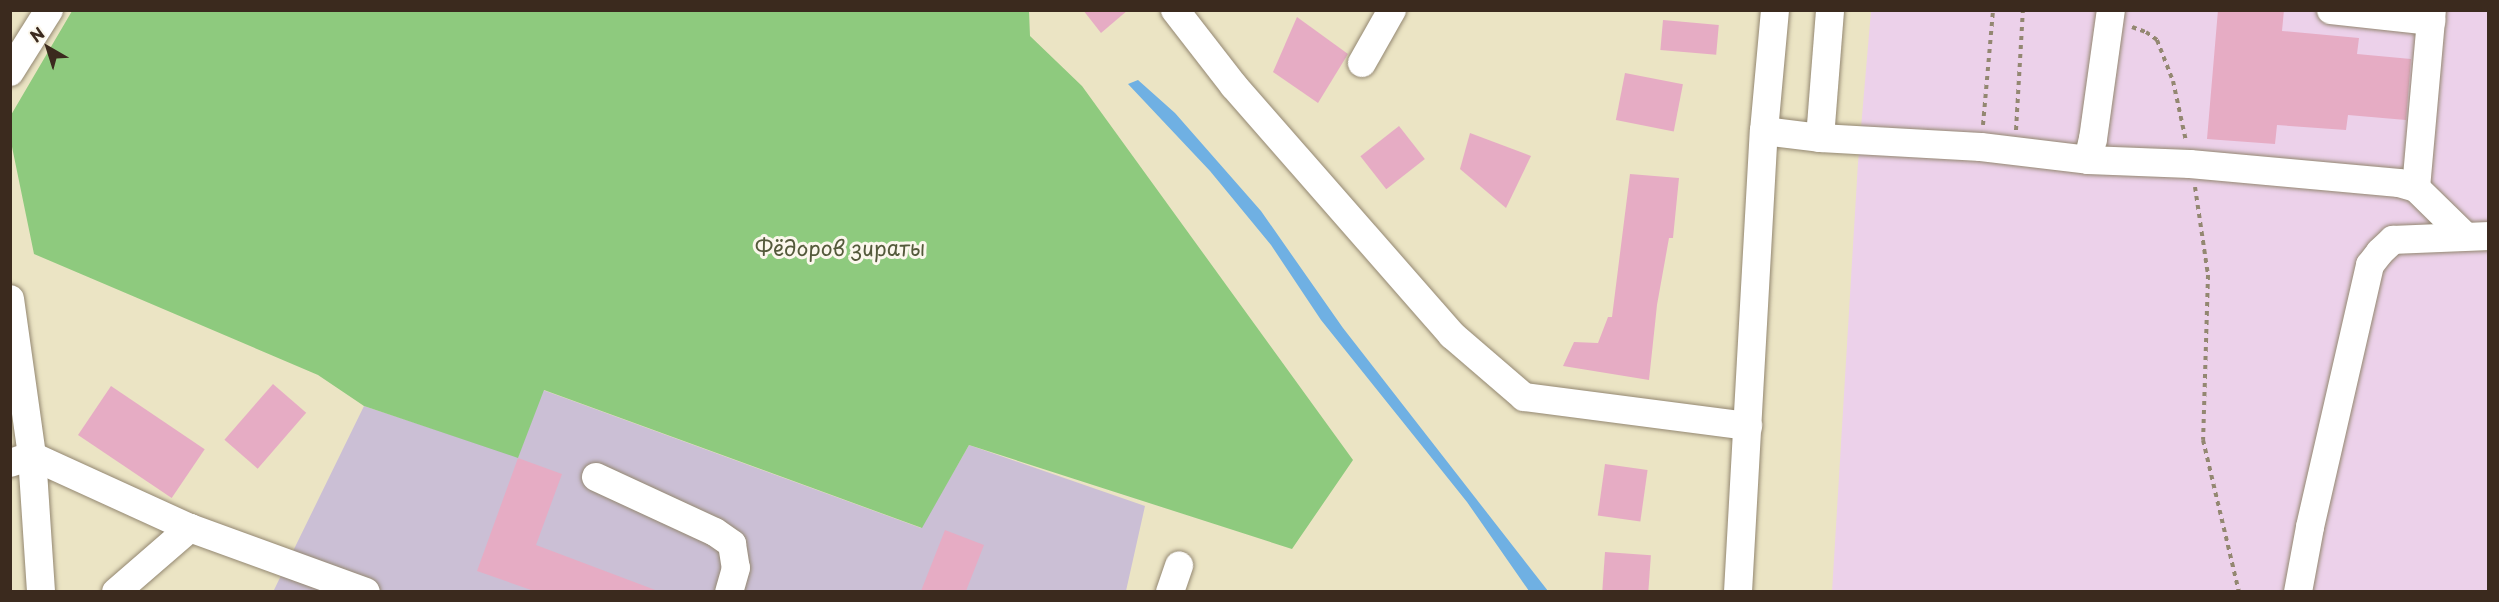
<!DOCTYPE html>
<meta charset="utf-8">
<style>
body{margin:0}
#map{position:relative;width:2499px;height:602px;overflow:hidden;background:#ebe4c4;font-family:"Playpen Sans",sans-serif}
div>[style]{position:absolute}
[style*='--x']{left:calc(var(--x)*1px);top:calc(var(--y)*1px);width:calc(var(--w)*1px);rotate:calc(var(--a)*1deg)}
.built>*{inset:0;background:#ecd1ea}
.industrial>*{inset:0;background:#cbbfd5}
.green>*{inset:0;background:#8eca7e}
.water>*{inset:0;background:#6fb0e3}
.building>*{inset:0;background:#e6acc4;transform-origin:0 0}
.path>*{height:4px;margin-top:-2px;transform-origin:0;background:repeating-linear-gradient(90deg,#938771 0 4.5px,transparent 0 9px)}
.roads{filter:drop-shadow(0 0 2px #938771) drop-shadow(0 0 2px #938771)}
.minor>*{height:28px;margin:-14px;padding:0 14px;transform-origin:14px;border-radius:14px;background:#fff}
span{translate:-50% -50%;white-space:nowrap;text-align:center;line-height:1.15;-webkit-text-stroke:6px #fbf7ec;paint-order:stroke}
.park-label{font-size:21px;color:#545a3b}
.frame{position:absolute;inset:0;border:12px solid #3b2a1e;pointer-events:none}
.north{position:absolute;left:18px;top:18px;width:60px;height:60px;-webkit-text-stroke:4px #fbf7ec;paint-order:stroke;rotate:321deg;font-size:16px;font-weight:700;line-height:24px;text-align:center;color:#3b2a1e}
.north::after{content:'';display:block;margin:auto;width:21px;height:27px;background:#3b2a1e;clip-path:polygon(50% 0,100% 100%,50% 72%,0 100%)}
</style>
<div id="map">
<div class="built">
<div style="clip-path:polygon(1871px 11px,2488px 11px,2488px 591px,1832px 592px,1858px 163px)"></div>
</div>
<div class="industrial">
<div style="clip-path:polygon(543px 390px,921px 528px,969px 445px,1145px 506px,1126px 591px,273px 592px,364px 406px,518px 457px)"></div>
</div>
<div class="green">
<div style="clip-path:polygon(72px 11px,1029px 11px,1030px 36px,1082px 86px,1353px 460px,1292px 549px,969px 445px,922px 528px,544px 390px,518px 458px,364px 406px,318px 375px,34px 254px,11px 142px,11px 115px)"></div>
</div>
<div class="water">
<div style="clip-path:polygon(1138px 80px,1175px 113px,1261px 211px,1343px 328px,1548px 591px,1529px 591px,1467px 502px,1321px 320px,1271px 245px,1210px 171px,1128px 84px)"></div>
</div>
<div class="building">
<div style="clip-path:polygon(1083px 10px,1128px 10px,1101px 33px)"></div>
<div style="clip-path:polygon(2218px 10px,2284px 10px,2282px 31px,2359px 38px,2357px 54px,2411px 59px,2406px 120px,2348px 115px,2346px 130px,2277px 125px,2275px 144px,2207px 139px)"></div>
<div style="clip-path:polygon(1297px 17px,1348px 54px,1318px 103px,1273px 72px)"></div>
<div style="left:1663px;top:20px;width:56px;height:30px;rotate:5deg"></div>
<div style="left:1625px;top:73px;width:59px;height:48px;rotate:11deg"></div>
<div style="left:1399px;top:126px;width:42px;height:49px;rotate:52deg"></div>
<div style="clip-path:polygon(1470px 133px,1531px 156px,1506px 208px,1460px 169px)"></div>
<div style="clip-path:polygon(1630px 174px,1679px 178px,1673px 238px,1669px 238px,1657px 305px,1649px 380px,1563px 366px,1574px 342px,1598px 343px,1608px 317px,1612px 317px)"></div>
<div style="left:273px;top:384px;width:44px;height:74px;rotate:41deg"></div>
<div style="left:111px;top:386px;width:113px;height:59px;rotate:34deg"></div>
<div style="clip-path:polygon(518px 458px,562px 474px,536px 545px,658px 591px,534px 591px,477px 571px)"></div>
<div style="left:1605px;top:464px;width:43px;height:52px;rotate:8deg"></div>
<div style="clip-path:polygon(945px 530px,984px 545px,966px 591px,921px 591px)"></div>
<div style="left:1605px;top:552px;width:46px;height:39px;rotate:4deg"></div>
</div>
<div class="path">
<div style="--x:2132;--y:27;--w:15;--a:20"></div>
<div style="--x:2146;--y:32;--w:14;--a:36"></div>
<div style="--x:2157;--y:40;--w:44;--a:68.7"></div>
<div style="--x:2173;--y:81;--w:61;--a:77.8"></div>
<div style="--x:1983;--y:125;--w:115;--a:-85"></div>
<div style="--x:2016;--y:130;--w:120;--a:-86.7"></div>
<div style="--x:2195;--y:187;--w:89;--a:81.6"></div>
<div style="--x:2208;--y:275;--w:165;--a:91.7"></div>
<div style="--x:2203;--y:440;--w:156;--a:76.7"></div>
</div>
<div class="roads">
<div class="minor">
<div style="--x:1175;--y:10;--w:96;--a:52.2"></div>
<div style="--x:1234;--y:86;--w:331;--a:48.8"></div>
<div style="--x:1452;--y:335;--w:95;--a:40.7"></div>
<div style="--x:1524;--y:397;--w:226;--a:7.4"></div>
<div style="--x:2331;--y:10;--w:101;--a:6.3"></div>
<div style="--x:1362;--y:63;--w:61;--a:-60.5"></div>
<div style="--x:10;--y:72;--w:73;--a:-57.8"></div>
<div style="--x:1764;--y:131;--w:56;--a:7.1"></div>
<div style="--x:1820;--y:138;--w:161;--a:3.2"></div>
<div style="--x:1981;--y:147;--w:108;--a:6.9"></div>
<div style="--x:2088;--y:160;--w:22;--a:-77"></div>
<div style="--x:2093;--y:139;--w:130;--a:-82.1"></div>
<div style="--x:1820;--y:138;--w:128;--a:-85.5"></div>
<div style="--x:2088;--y:160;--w:102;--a:2.2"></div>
<div style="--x:2190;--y:164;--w:210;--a:5.2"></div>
<div style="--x:2399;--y:183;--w:18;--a:16"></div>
<div style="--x:2416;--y:188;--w:67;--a:44.4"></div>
<div style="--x:2416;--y:188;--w:179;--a:-84.9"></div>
<div style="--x:10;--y:299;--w:159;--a:82"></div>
<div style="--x:32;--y:456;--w:136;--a:86.2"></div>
<div style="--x:10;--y:463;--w:23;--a:-18"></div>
<div style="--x:32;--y:456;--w:174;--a:24.5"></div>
<div style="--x:596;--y:477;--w:131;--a:24.8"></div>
<div style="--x:715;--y:532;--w:21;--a:35"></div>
<div style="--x:732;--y:544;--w:24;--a:81"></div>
<div style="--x:736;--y:568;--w:25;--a:106"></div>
<div style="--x:116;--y:592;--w:98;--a:-40.9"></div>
<div style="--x:190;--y:528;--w:187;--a:20"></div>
<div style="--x:1170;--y:592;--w:28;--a:-71"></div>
<div style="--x:1738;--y:592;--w:462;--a:-86.8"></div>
<div style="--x:1764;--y:131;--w:121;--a:-84.8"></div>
<div style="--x:2298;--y:592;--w:66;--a:-79.5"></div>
<div style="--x:2310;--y:527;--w:269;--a:-77.1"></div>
<div style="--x:2370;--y:265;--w:16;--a:-52"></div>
<div style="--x:2380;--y:252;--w:18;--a:-43"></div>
<div style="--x:2393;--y:240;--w:95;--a:-2.4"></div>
</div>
</div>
<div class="park-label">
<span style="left:840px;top:247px">Фёдоров зираты</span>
</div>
<div class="frame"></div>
<div class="north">N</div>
</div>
